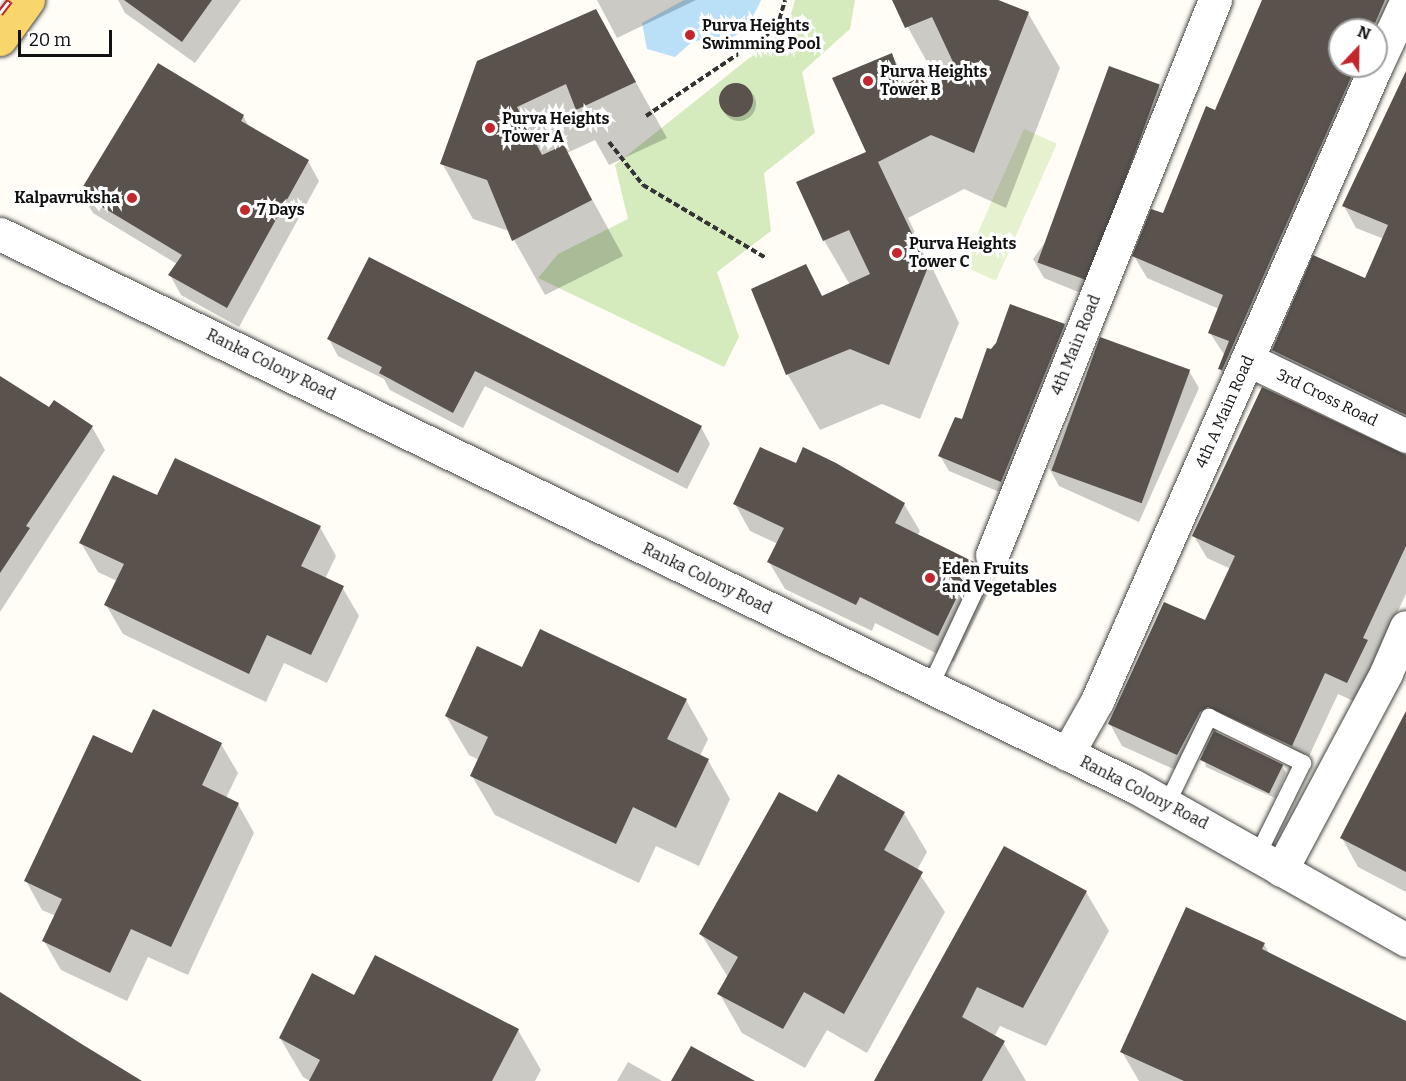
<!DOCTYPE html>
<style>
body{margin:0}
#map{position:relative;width:1406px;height:1081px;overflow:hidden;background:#fffdf5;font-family:Bitter,serif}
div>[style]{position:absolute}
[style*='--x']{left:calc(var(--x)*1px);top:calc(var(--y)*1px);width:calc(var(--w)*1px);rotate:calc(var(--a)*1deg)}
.green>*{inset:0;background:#d5ebbd}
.pitch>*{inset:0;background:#e6f2cf;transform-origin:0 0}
.water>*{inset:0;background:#b9e0f7}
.shadow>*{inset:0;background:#0003}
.round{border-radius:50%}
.building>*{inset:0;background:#5a524d;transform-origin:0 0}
.path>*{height:4px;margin-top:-2px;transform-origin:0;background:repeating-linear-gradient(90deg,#333 0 6px,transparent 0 9px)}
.roads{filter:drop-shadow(0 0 2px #444) drop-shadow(0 0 2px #444)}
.service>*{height:16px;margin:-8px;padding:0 8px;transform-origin:8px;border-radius:8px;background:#fff}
.minor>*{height:33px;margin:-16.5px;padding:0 16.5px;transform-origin:16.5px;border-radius:16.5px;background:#fff}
.tertiary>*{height:33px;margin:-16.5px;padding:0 16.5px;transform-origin:16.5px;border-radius:16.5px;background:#fff}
.primary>*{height:33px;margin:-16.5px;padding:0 16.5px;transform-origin:16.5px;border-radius:16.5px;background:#f9d66b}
.rail>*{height:7px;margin-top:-3.5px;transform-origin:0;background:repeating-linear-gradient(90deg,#fff 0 14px,#c4262e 0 28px);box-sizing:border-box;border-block:2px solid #c4262e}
.dots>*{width:16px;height:16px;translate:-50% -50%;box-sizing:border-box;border:3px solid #fff;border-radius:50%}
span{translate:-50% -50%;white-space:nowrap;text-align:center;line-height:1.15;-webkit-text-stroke:6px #fff;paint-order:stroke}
.poi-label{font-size:16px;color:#111;font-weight:700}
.left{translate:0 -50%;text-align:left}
.right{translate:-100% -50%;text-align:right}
.street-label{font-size:16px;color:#111}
.north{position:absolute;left:1328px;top:18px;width:60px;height:60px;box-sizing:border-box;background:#fff;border:2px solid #a0a0a0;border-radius:50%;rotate:22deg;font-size:16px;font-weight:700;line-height:24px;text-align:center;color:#111}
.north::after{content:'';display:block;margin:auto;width:21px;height:27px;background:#c4262e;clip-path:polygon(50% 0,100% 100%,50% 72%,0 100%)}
.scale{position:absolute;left:18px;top:30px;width:94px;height:27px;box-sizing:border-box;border:3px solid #111;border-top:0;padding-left:8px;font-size:18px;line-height:21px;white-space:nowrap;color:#111;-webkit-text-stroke:4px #fff;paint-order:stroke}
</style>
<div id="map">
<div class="green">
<div style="clip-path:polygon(795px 0,855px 0,850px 29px,802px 72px,815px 133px,764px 173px,771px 231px,717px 272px,739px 337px,724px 367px,538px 278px,558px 254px,628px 219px,615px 165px,787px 28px)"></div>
</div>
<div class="pitch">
<div style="left:1024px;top:129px;width:36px;height:150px;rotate:24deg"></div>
</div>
<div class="water">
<div style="clip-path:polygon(684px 0,761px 0,748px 28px,724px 42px,693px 41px,675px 57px,647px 49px,642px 23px)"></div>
</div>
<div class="shadow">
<div style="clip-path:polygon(118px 0,241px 0,195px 63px,125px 13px)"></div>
<div style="clip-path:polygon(597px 0,696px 0,617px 38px)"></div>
<div style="clip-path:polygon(893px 0,999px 0,1028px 13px,1060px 68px,1006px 208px,964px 189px,908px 218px,959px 323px,920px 419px,882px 404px,820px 430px,788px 375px,753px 290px,805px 266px,823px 298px,850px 285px,824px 240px,868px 153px,891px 54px,909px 84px,933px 73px)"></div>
<div style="clip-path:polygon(evenodd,1263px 0,1406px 0,1233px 390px,1220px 369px,1225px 356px,1210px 333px,1219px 309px,1147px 278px,1134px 256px,1164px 215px,1216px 112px,1263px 0,1340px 30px,1376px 30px,1376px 66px,1340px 66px,1340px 30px)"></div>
<div style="clip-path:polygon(596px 11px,667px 138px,609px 165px,595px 140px,567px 153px,623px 256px,545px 295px,509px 231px,473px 219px,442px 163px)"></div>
<div style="clip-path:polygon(1406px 75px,1406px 430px,1286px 372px,1273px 350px,1366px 280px,1384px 239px,1356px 228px,1344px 206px)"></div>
<div style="clip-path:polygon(1159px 86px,1170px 105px,1093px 298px,1044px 278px,1033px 259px)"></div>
<div class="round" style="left:722px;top:87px;width:34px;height:34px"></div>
<div style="clip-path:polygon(243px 116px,250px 128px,308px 161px,319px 181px,239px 327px,181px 295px,170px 275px,177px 264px,93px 213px,81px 193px)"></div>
<div style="clip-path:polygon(370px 260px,701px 427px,710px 444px,687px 489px,485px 386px,463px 428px,390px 390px,384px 379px,338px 356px,329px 339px)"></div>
<div style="clip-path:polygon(1064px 325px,1072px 340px,1009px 496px,949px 471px,940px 456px,963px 421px,992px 351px)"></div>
<div style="clip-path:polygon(1101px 339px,1189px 371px,1199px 388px,1139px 522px,1059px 486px,1049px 468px)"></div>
<div style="clip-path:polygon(0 378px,49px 409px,92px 427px,105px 450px,0 612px)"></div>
<div style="clip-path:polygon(1398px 454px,1406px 454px,1406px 594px,1376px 657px,1360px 704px,1338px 694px,1304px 767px,1221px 728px,1214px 733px,1282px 766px,1286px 773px,1275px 798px,1206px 767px,1203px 751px,1189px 776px,1122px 746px,1110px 724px,1205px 622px,1231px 569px,1207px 558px,1194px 536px)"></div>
<div style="clip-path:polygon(796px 465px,904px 504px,920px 531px,917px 536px,973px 564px,989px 591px,954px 662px,875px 623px,872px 631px,785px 589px,769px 562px,778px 544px,750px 531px,735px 504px)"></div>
<div style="clip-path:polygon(158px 497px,320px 527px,336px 556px,325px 579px,342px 587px,359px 616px,327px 683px,284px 663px,266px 702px,123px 634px,106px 605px,117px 581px,98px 572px,81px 543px)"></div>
<div style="clip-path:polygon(686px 700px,708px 739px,700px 756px,708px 760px,730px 799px,699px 866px,656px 846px,639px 883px,495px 815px,472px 776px,479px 760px,469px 755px,446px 716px)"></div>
<div style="clip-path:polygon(1406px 714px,1406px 892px,1358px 867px,1342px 838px)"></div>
<div style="clip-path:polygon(221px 744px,238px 773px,226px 798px,238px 804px,254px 833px,188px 975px,148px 957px,127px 1001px,61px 970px,44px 941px,56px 916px,42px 910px,26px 881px,133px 755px)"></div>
<div style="clip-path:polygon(904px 813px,927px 852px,917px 870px,945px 912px,867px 1053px,827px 1030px,805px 1068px,742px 1033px,719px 993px,728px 977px,701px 934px)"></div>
<div style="clip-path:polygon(1005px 848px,1086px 892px,1109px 931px,1046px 1046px,1000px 1026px,994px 1037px,1003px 1042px,1026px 1081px,876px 1081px)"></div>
<div style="clip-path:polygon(1264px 944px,1270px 955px,1406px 1023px,1406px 1081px,1139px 1081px,1122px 1052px)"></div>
<div style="clip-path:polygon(355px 997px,518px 1030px,541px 1070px,535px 1081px,310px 1081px,303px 1077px,280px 1038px)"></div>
<div style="clip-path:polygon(628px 1062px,662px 1081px,617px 1081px)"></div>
</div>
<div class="building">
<div style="clip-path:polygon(124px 0,212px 0,182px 42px)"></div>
<div style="clip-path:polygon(892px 0,998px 0,1029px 12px,974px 153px,931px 135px,878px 162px,928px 267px,889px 365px,850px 349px,786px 375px,751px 289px,806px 264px,822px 296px,870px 274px,849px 230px,823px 241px,796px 182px,866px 152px,832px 78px,892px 53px,903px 85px,953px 62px,932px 17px,905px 28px)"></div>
<div style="clip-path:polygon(1262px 0,1385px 0,1372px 30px,1340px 30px,1340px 66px,1356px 66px,1222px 370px,1218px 369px,1229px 341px,1208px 333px,1223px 295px,1132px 256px,1151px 209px,1163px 213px,1206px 106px,1215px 110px)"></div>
<div style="clip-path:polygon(596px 9px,636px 82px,576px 110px,566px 84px,517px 107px,542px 155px,564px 145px,592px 200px,512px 241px,487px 180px,440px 164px,477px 61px)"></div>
<div style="clip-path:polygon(158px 63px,244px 115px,241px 121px,309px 160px,227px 308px,168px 275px,182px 255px,79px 193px)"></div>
<div style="left:1109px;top:66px;width:54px;height:209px;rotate:20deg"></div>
<div style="clip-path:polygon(1406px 71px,1406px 415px,1272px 350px,1313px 255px,1365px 278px,1388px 225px,1342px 206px)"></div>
<div class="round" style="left:719px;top:83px;width:34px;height:34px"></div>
<div style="clip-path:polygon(369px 257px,702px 426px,678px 473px,475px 371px,453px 413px,379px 373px,382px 367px,327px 339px)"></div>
<div style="clip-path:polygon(1010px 304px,1065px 324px,1001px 482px,938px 456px,955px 417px,962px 419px,987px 348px,991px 349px,996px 343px)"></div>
<div style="left:1100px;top:337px;width:96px;height:142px;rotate:20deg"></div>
<div style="clip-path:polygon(0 376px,49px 407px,54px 400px,93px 426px,26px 526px,30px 528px,0 573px)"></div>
<div style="clip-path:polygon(1262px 387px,1406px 455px,1406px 546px,1363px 638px,1368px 640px,1347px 683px,1325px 673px,1292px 746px,1208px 707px,1200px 712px,1177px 755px,1108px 724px,1164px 602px,1205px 620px,1235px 556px,1192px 536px)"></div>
<div style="clip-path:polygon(760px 447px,796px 463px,803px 447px,836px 463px,905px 503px,895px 523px,974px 562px,938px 636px,860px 597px,856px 605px,767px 562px,784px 528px,733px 504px)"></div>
<div style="clip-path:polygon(175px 458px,321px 526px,301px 566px,344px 586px,311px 655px,267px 635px,249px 674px,104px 605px,124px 564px,79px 543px,113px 475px,157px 495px)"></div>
<div style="clip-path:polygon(540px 629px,687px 699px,667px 739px,709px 759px,676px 828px,633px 807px,616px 844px,470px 776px,488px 737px,445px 716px,477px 646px,522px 667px)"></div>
<div style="clip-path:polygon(153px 709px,222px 743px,202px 785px,239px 803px,171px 947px,131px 929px,110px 973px,42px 941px,62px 899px,24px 881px,93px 735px,132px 753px)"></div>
<div style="clip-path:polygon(1406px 711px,1406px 872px,1340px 838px)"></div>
<div style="left:1214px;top:731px;width:77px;height:32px;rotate:26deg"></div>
<div style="clip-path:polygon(838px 774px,905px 812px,884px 850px,923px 872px,844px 1014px,804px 992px,783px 1029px,717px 994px,738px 957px,699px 934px,779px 792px,817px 812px)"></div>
<div style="clip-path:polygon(1004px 846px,1087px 891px,1023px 1008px,977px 987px,962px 1017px,1005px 1041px,982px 1081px,874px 1081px)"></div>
<div style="clip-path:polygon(1186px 907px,1265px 943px,1262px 949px,1406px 1021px,1406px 1081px,1184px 1081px,1120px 1052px)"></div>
<div style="clip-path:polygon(375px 955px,519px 1029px,492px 1081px,309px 1081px,320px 1060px,279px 1038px,312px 973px,354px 995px)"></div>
<div style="clip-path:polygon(0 992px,80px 1043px,142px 1081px,0 1081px)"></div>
<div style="clip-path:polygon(691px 1046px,755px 1081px,671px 1081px)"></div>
</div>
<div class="path">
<div style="--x:646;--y:116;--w:158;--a:-33.9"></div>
<div style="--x:777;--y:28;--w:29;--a:-74"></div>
<div style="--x:609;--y:142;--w:55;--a:51.7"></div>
<div style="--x:643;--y:185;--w:143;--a:30.7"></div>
</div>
<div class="roads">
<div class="service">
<div style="--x:930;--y:687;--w:146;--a:-64.8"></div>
<div style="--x:1167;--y:804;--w:97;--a:-64.2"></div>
<div style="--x:1209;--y:717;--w:105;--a:26.1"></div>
<div style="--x:1303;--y:763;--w:104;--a:116.3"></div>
</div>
<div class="minor">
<div style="--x:1376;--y:66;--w:71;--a:-64.9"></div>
<div style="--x:1249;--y:360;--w:174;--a:25.8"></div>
<div style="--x:992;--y:555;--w:598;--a:-68.11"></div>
<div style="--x:1067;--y:754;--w:61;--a:-60.5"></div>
<div style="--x:1097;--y:701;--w:694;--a:-66.28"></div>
<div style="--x:1281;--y:870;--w:223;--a:-61.9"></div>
<div style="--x:1386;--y:673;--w:50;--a:-66.5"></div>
</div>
<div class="tertiary">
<div style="--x:0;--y:234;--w:1261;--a:25.96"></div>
<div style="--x:1134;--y:786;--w:313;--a:29.5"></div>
</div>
<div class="primary">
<div style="--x:0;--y:39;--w:48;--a:-54.3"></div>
</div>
</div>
<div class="rail">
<div style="--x:0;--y:13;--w:16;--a:-52"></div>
</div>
<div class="dots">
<div style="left:690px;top:35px;background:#c4262e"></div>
<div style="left:868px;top:81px;background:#c4262e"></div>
<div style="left:490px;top:128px;background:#c4262e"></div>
<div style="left:132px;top:198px;background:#c4262e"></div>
<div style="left:245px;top:210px;background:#c4262e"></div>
<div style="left:897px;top:253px;background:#c4262e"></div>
<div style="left:930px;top:578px;background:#c4262e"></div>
</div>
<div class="poi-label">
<span class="left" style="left:702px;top:35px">Purva Heights<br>Swimming Pool</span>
<span class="left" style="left:880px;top:81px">Purva Heights<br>Tower B</span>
<span class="left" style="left:502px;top:128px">Purva Heights<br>Tower A</span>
<span class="right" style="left:120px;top:198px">Kalpavruksha</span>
<span class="left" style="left:257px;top:210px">7 Days</span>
<span class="left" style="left:909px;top:253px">Purva Heights<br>Tower C</span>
<span class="left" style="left:942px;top:578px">Eden Fruits<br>and Vegetables</span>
</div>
<div class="street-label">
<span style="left:1076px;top:345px;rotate:-68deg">4th Main Road</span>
<span style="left:271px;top:365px;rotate:26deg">Ranka Colony Road</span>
<span style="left:1327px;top:398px;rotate:26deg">3rd Cross Road</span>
<span style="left:1225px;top:412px;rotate:-66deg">4th A Main Road</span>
<span style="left:707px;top:579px;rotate:26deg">Ranka Colony Road</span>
<span style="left:1144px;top:793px;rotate:27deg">Ranka Colony Road</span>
</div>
<div class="north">N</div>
<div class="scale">20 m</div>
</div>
